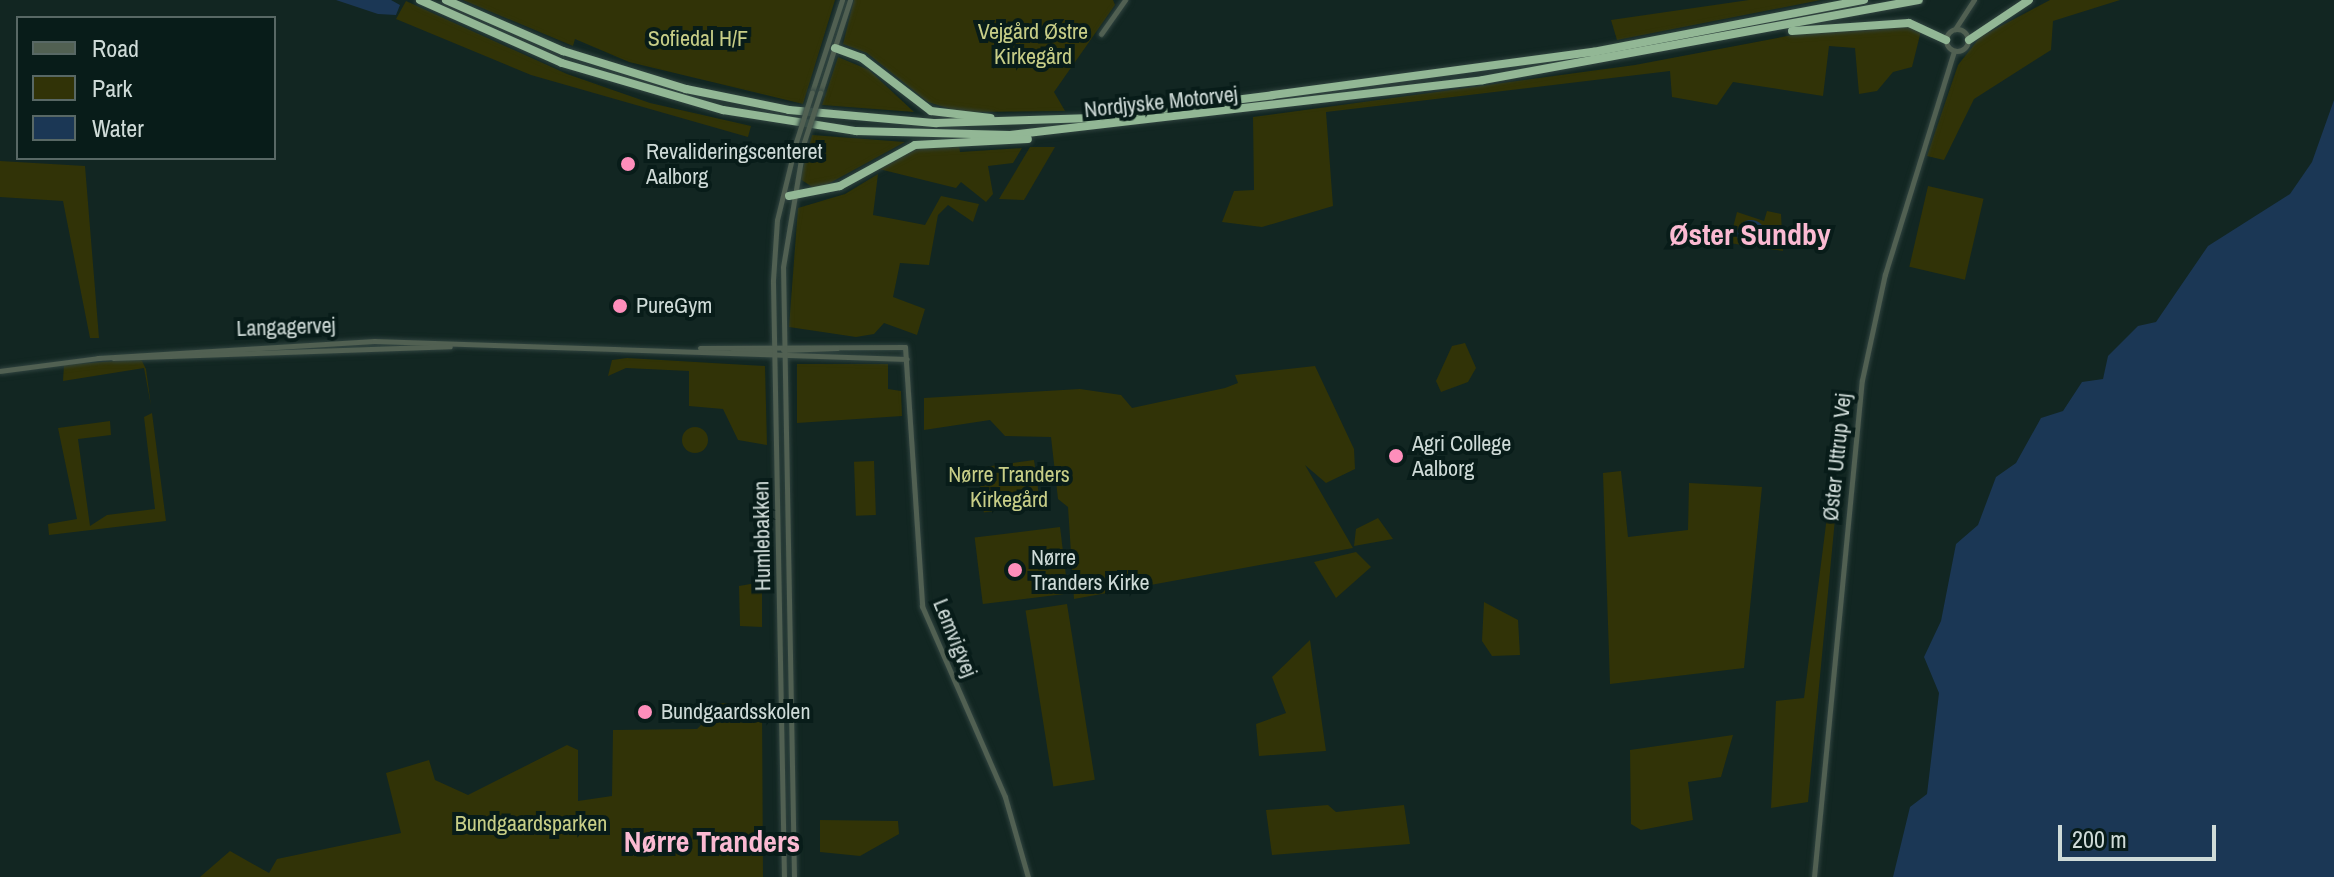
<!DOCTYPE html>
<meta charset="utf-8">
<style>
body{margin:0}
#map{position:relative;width:2334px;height:877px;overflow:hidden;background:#122622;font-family:"Archivo Narrow",sans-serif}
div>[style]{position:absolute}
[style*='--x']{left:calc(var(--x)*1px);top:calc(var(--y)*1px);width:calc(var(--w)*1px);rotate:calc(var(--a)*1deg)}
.green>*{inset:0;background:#313307;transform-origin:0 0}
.round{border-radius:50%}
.water>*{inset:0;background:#1b3755}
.roads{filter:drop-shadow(0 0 2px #30433f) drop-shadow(0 0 2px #30433f)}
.tertiary>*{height:5px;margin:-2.5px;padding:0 2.5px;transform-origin:2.5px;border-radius:2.5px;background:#516052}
.tertiary>.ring{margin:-2.5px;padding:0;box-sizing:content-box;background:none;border:5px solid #516052;border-radius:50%}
.motorway>*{height:8px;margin:-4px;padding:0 4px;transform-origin:4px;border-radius:4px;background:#92b795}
.bridges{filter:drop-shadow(0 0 2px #30433f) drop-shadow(0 0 2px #30433f)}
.tertiary-bridge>*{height:5px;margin:-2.5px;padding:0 2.5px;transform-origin:2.5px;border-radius:2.5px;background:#516052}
.dots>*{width:22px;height:22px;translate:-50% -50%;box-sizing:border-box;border:4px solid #081c19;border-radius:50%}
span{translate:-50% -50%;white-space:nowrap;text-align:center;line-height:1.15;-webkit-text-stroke:8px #081c19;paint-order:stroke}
.park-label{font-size:22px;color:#c8ce87}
.street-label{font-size:22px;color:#cfdbd8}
.poi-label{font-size:22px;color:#cfdbd8}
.left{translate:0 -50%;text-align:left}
.district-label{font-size:30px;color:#fbbad2;font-weight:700}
.legend{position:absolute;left:16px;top:16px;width:260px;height:144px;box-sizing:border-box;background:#081c19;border:2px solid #586865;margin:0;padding:10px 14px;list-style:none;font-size:24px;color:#cfdbd8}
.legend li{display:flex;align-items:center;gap:16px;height:40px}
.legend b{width:40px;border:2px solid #586865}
.scale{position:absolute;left:2058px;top:825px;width:158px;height:36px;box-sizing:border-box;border:4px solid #cfdbd8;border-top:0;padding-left:10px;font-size:24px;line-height:28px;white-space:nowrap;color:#cfdbd8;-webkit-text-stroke:6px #081c19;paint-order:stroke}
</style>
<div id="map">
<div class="green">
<div style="clip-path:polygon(463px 0,835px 0,803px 104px,629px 62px,575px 39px,573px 46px)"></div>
<div style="clip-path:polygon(854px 0,1113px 0,1115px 5px,1054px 92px,1065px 111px,960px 112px,928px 102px,867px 53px,843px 44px)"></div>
<div style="clip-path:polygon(1749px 0,1821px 0,1617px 40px,1611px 20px)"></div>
<div style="clip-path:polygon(2050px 0,2120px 0,2053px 21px,2051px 50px,1974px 99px,1944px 160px,1927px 156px,1958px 65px,1980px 37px)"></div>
<div style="clip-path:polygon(406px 1px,567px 74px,650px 103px,751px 126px,748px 137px,531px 75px,396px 19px)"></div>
<div style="clip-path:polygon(1907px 26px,1921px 31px,1912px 67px,1893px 72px,1877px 91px,1859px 94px,1855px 48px,1829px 46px,1823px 96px,1733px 82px,1717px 105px,1672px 97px,1670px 71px,1326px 112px,1333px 206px,1262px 227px,1222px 222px,1234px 191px,1254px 190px,1253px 117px,1635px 65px,1798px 34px)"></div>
<div style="clip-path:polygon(838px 57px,869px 70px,914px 112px,822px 105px)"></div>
<div style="clip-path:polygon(812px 135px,905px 142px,817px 190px,800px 179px)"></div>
<div style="clip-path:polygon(959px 146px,960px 152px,1022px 148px,1013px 163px,988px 166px,993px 194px,986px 202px,961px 182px,956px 188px,879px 169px,918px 148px)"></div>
<div style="clip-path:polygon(1030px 147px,1055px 147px,1024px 200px,999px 199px)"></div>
<div style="clip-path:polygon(0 161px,85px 166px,99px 338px,90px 338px,63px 201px,0 197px)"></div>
<div style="clip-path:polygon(878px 174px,873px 215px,925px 225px,941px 196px,979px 204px,973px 222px,948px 205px,938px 215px,929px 265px,900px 263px,893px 297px,925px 309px,917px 335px,884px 323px,874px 334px,856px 337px,789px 327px,798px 208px,845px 194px)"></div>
<div style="left:1928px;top:186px;width:57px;height:83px;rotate:13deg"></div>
<div style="clip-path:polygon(1767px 211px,1781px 214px,1783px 251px,1729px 243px,1737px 212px,1764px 221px)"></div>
<div style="clip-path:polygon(1465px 343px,1476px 368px,1468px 382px,1441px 392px,1436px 381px,1452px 346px)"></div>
<div style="clip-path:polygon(627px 358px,765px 366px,767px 445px,738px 440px,723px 409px,689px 406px,689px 371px,626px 368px,608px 376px,612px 360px)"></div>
<div style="clip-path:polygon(141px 359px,146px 369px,151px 406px,144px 368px,63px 381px,64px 365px)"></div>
<div style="clip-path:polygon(797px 364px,888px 364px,888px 389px,901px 391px,902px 416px,797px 423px)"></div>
<div style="clip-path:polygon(1315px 366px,1354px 449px,1355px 469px,1326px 483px,1305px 465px,1353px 548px,1074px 599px,1068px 507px,1058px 499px,1051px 437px,1005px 436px,990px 420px,924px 430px,924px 398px,1080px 389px,1121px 395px,1132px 408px,1225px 388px,1238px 383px,1235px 375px)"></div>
<div style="clip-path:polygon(152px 413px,166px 521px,49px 535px,48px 524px,77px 519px,58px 428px,110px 421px,111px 435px,78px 439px,90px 526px,107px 515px,155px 509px,144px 417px)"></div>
<div class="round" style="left:682px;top:427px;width:26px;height:26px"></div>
<div style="left:1034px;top:460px;width:45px;height:57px;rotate:82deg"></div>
<div style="left:874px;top:461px;width:54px;height:20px;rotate:88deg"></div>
<div style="clip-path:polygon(1621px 471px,1628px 537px,1688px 530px,1689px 483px,1762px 487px,1744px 668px,1610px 684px,1603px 473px)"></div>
<div style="clip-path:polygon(1832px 477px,1839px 477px,1808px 802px,1771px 808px,1776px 701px,1804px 698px)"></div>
<div style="clip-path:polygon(1378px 518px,1393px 539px,1354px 546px,1356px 529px)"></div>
<div style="left:1060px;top:527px;width:67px;height:86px;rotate:83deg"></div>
<div style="clip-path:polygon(1356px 552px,1371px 567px,1336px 598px,1314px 562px)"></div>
<div style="clip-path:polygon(762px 582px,762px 627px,740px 626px,739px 586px)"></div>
<div style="clip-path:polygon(1484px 602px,1518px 620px,1520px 655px,1492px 656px,1482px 641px)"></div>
<div style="left:1067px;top:604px;width:178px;height:42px;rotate:81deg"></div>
<div style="clip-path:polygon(1310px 640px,1326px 751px,1259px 756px,1256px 724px,1286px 713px,1272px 677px)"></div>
<div style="clip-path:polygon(707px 703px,762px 704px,763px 877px,200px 877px,230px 851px,269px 873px,277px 859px,401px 833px,386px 773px,429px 760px,435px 780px,468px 795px,567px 745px,578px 750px,578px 801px,612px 796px,613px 730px,697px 729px,706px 720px)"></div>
<div style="clip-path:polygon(1733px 735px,1721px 777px,1688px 782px,1693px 820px,1641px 830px,1631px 824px,1630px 750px)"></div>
<div style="clip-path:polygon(1328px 805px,1336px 812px,1404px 805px,1410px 844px,1272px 855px,1266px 810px)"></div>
<div style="clip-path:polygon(820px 820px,898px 821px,899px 834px,860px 856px,820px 852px)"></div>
</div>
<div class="water">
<div style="clip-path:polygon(336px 0,391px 0,400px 5px,396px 15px,378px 14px)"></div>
<div style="clip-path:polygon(2334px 100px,2334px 877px,1893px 877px,1910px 807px,1927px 794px,1939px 693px,1924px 657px,1941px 621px,1956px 544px,1978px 525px,1996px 477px,2016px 463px,2041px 418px,2063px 411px,2082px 382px,2103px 379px,2108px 356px,2138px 326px,2156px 322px,2208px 246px,2290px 194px,2312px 162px)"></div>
<div class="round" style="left:1737px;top:220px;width:28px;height:28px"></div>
</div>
<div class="roads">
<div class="tertiary">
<div class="ring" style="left:1946px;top:29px;width:17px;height:17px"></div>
<div style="--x:1955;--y:29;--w:35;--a:-57"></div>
<div style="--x:1101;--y:34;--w:42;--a:-54.8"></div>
<div style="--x:812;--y:92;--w:97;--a:-71.9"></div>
<div style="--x:820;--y:93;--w:98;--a:-72.1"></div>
<div style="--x:700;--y:348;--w:205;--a:-0.3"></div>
<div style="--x:905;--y:347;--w:260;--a:86.2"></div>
<div style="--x:922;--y:606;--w:208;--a:66.5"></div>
<div style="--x:1005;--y:797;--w:83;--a:74"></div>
<div style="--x:783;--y:350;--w:54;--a:-2.1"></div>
<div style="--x:733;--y:351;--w:41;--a:-1.4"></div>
<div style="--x:98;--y:358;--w:277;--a:-3.5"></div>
<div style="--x:374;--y:341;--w:533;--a:1.93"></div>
<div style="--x:113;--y:358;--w:337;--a:-2"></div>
<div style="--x:0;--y:371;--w:100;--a:-7.5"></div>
<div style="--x:784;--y:877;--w:597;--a:-91.06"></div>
<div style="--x:773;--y:280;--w:60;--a:-86.2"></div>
<div style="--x:777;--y:220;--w:80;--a:-76.3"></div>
<div style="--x:794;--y:877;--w:610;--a:-91.03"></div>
<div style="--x:783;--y:267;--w:127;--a:-80.5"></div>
<div style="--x:1814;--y:877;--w:499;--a:-84.5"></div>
<div style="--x:1862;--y:380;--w:108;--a:-77.8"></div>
<div style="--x:1885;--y:274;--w:233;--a:-72.8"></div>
</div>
<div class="motorway">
<div style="--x:420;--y:0;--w:155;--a:23.9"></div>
<div style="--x:562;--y:63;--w:168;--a:16.3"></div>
<div style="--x:723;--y:110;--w:135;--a:9"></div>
<div style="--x:856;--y:131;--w:154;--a:1.5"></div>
<div style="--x:1010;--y:135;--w:476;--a:-6.6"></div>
<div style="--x:1483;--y:80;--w:443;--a:-10.4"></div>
<div style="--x:446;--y:0;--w:128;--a:23.6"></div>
<div style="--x:563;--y:51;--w:129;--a:17.2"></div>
<div style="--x:686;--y:89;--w:105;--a:11.5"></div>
<div style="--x:789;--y:110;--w:148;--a:5.1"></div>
<div style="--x:936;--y:123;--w:156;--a:-1.8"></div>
<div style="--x:1092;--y:118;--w:182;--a:-7.2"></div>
<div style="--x:1273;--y:95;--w:323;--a:-7.7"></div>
<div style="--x:1593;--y:52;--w:276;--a:-10.9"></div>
<div style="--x:1792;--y:31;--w:117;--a:-3.9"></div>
<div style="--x:1909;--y:23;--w:41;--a:24.7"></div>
<div style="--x:1969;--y:40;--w:72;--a:-33.7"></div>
<div style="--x:835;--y:48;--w:29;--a:20"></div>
<div style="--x:862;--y:58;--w:87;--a:37.5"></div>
<div style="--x:931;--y:111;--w:60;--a:6.7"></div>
<div style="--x:789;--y:196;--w:52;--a:-11.1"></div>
<div style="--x:840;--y:186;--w:85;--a:-28.7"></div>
<div style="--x:915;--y:145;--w:113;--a:-3"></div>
</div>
</div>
<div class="bridges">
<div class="tertiary-bridge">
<div style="--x:796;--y:142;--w:52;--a:-72.3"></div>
<div style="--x:804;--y:142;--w:52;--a:-71.9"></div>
</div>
</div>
<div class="dots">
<div style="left:628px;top:164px;background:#fe8ebb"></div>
<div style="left:620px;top:306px;background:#fe8ebb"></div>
<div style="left:1396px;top:456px;background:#fe8ebb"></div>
<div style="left:1015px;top:570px;background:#fe8ebb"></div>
<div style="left:645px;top:712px;background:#fe8ebb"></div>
</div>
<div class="park-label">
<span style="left:1033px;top:44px">Vejgård Østre<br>Kirkegård</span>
<span style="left:698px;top:39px">Sofiedal H/F</span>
<span style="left:1009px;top:487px">Nørre Tranders<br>Kirkegård</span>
<span style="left:531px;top:824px">Bundgaardsparken</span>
</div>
<div class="street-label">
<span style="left:1161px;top:102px;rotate:-6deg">Nordjyske Motorvej</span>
<span style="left:286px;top:327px;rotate:-2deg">Langagervej</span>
<span style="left:1837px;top:457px;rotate:-84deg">Øster Uttrup Vej</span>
<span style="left:762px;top:536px;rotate:-91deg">Humlebakken</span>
<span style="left:955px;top:638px;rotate:68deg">Lemvigvej</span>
</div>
<div class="poi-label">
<span class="left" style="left:646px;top:164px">Revalideringscenteret<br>Aalborg</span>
<span class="left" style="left:636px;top:306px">PureGym</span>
<span class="left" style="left:1412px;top:456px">Agri College<br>Aalborg</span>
<span class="left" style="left:1031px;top:570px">Nørre<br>Tranders Kirke</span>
<span class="left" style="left:661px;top:712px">Bundgaardsskolen</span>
</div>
<div class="district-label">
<span style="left:1750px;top:234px">Øster Sundby</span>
<span style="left:712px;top:841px">Nørre Tranders</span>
</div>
<ul class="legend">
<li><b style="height:10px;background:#516052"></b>Road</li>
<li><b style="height:22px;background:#313307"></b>Park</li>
<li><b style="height:22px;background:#1b3755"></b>Water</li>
</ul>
<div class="scale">200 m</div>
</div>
